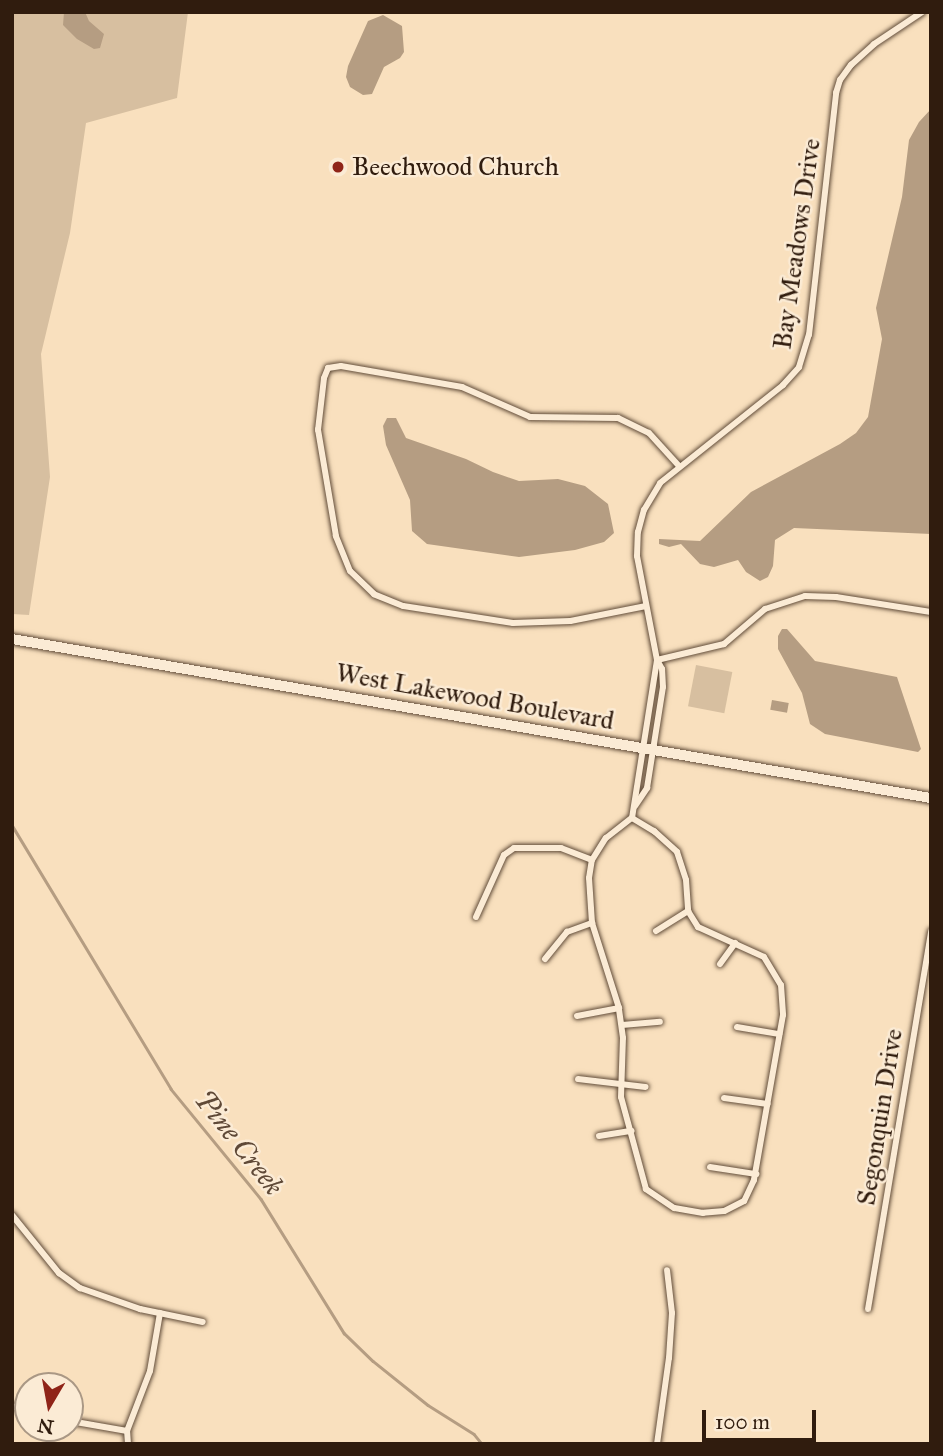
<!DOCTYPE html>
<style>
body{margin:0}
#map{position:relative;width:943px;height:1456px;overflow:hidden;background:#f9e0be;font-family:"IM FELL Great Primer",serif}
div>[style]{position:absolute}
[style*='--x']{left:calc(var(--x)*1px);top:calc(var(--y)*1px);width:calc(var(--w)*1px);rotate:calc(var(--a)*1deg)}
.green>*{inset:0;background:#d7bfa0;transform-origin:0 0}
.water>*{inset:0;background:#b59d82;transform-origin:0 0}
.stream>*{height:2.5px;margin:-1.25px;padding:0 1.25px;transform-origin:1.25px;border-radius:1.25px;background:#b59d82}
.roads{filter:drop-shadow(0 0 2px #624d3a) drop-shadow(0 0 2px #624d3a)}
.street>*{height:6px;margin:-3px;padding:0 3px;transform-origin:3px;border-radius:3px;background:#fbebd5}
.secondary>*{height:10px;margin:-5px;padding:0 5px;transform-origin:5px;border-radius:5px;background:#fbebd5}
.dots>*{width:19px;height:19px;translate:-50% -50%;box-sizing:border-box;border:4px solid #fbebd5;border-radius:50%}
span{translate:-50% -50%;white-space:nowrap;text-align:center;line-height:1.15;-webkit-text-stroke:5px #fbebd5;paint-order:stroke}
.poi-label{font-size:26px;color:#301c0e}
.left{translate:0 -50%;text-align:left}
.street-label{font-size:26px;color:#301c0e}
.water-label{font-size:28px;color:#5f4937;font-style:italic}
.frame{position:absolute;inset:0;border:14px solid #301c0e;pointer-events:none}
.north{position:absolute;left:14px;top:1372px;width:70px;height:70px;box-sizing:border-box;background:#fbebd5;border:2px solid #aa9885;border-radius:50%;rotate:190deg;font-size:19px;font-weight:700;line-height:28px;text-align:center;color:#301c0e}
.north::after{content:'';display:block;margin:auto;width:24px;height:32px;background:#8f2418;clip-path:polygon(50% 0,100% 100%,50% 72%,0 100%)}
.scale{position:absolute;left:702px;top:1410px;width:114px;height:32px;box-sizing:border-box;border:4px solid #301c0e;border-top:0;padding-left:9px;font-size:21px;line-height:24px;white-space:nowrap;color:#301c0e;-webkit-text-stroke:5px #fbebd5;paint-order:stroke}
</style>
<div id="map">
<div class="green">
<div style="clip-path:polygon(12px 12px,188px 12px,177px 98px,86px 123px,70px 233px,41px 354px,50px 477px,29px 615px,12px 614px)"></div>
<div style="left:696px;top:665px;width:37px;height:42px;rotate:11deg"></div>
</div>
<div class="water">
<div style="clip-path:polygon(64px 12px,85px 12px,89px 21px,104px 34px,100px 48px,94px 49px,77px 39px,63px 25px)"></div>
<div style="clip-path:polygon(383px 15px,402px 26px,404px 52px,400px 58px,384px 67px,372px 94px,363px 95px,350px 87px,346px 77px,348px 66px,368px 21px)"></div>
<div style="clip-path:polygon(931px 109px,931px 534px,794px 528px,775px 540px,773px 566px,768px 577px,760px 581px,746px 572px,738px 560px,714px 567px,700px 564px,681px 544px,669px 547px,659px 544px,659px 539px,700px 541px,751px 492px,840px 444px,856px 433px,868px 417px,882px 339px,876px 308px,902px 197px,909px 140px,919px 122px)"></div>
<div style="clip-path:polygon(387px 418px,396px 418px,406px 438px,466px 459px,493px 472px,519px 481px,558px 479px,585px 486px,608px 504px,614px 533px,604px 542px,575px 550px,519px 557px,427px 544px,412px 531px,410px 500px,386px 445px,383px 426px)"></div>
<div style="clip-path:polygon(782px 629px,787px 629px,815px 661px,897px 677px,921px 749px,918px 752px,825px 734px,810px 724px,802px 693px,778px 649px,778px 636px)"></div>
<div style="left:772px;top:700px;width:17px;height:10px;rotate:10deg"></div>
</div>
<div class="stream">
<div style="--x:12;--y:825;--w:308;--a:58.9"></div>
<div style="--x:171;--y:1089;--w:142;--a:50.7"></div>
<div style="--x:261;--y:1199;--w:158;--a:58.2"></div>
<div style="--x:344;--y:1333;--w:40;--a:44"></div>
<div style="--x:373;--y:1361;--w:70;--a:38.7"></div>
<div style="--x:428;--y:1405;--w:54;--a:32.2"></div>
<div style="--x:474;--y:1434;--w:13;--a:51"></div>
</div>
<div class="roads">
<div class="street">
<div style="--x:646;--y:606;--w:77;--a:168.8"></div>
<div style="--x:570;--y:621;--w:57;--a:178"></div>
<div style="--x:513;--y:623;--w:111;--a:-171.2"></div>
<div style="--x:403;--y:606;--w:31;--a:-158"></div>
<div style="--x:374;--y:594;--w:33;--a:-136"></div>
<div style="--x:350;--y:571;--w:38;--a:-112"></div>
<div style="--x:336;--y:536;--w:108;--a:-99.6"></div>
<div style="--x:318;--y:430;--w:52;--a:-83.4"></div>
<div style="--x:324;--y:378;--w:11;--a:-68"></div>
<div style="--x:328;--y:368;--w:13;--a:-9"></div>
<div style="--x:341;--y:366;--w:123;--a:9.8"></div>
<div style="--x:462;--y:387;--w:74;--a:23.8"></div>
<div style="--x:530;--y:417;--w:88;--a:0.7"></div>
<div style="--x:618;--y:418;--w:34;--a:26"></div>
<div style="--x:649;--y:433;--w:45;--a:47.7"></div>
<div style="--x:657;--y:660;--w:69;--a:-13.4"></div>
<div style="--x:724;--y:644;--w:54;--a:-40.5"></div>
<div style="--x:765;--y:609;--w:42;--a:-18"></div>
<div style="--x:805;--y:596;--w:31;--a:2"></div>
<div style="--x:836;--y:597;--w:96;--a:9"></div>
<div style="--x:635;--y:806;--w:22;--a:-56"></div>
<div style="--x:647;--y:788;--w:102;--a:-81"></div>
<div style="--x:663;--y:687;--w:18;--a:-93"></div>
<div style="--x:662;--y:669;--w:10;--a:-119"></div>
<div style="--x:657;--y:660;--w:106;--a:-100.9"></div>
<div style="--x:637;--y:556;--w:24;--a:-88"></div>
<div style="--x:638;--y:532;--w:23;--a:-75"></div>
<div style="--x:644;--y:510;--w:31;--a:-59"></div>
<div style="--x:660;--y:483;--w:157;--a:-38.5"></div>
<div style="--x:783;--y:385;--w:24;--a:-48"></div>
<div style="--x:799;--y:367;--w:34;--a:-73"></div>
<div style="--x:809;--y:335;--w:244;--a:-83.6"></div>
<div style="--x:836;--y:93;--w:14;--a:-73"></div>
<div style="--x:840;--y:80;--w:19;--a:-54"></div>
<div style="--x:851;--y:65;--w:31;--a:-42"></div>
<div style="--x:874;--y:44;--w:58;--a:-33.7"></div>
<div style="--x:632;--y:818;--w:26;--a:31"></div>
<div style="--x:654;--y:831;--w:31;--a:42"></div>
<div style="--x:677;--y:852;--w:29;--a:72"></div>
<div style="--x:686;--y:880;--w:31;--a:86"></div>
<div style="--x:688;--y:911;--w:19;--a:58"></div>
<div style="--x:698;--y:927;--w:72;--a:24.4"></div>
<div style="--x:764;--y:957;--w:33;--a:59"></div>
<div style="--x:781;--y:985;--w:30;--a:86"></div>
<div style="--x:783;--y:1015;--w:168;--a:100"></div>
<div style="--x:754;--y:1180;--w:23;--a:115"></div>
<div style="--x:744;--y:1201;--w:22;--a:153"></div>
<div style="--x:724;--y:1211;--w:21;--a:175"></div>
<div style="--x:703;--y:1213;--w:29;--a:-170"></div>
<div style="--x:674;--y:1208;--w:34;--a:-146"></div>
<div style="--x:646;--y:1189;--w:95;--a:-105.2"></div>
<div style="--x:621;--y:1097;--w:59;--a:-88.1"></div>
<div style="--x:623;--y:1038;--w:30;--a:-98"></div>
<div style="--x:619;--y:1008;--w:89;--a:-107.6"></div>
<div style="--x:592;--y:923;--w:45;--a:-93.8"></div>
<div style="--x:589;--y:878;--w:18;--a:-81"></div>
<div style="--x:592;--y:860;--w:26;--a:-58"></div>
<div style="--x:606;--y:838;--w:33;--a:-38"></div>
<div style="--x:632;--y:818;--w:160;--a:-81"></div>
<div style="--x:476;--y:917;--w:68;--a:-65.7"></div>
<div style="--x:504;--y:855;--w:12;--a:-35"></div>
<div style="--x:514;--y:848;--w:47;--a:0"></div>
<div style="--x:561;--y:848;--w:33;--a:21"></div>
<div style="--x:656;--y:931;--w:38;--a:-32"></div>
<div style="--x:545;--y:959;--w:35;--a:-51"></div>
<div style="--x:567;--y:932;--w:27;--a:-20"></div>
<div style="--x:720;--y:964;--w:26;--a:-54"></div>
<div style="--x:577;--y:1016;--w:43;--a:-10.8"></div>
<div style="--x:622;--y:1025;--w:38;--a:-5"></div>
<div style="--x:737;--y:1027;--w:43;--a:9.5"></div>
<div style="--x:578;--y:1079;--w:68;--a:6.7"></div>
<div style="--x:724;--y:1098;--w:44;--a:7.8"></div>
<div style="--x:599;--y:1136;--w:33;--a:-9"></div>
<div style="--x:710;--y:1167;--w:47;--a:8.7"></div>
<div style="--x:12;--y:1215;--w:75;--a:51"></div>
<div style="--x:59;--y:1273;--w:26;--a:36"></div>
<div style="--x:80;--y:1288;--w:64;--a:19.3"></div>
<div style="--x:140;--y:1309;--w:64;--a:11.7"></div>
<div style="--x:868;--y:1309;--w:383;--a:-80.5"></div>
<div style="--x:12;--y:1406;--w:17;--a:17"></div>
<div style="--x:70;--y:1421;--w:58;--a:10"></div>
<div style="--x:128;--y:1444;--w:13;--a:-94"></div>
<div style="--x:127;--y:1431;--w:64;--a:-69"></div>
<div style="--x:150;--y:1371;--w:59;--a:-80.2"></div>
<div style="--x:657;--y:1444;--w:87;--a:-82.1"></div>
<div style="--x:669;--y:1358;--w:45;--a:-86.2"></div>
<div style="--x:672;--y:1313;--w:43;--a:-96.6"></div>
</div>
<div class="secondary">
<div style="--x:12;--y:639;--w:933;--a:9.82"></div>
</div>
</div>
<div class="dots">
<div style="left:338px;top:167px;background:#8f2418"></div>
</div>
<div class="poi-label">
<span class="left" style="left:352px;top:167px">Beechwood Church</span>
</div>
<div class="street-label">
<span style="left:797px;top:244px;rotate:-82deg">Bay Meadows Drive</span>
<span style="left:475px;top:697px;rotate:10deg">West Lakewood Boulevard</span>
<span style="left:880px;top:1117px;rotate:-81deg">Segonquin Drive</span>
</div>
<div class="water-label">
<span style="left:239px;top:1143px;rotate:52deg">Pine Creek</span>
</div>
<div class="frame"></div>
<div class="north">N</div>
<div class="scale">100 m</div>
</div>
